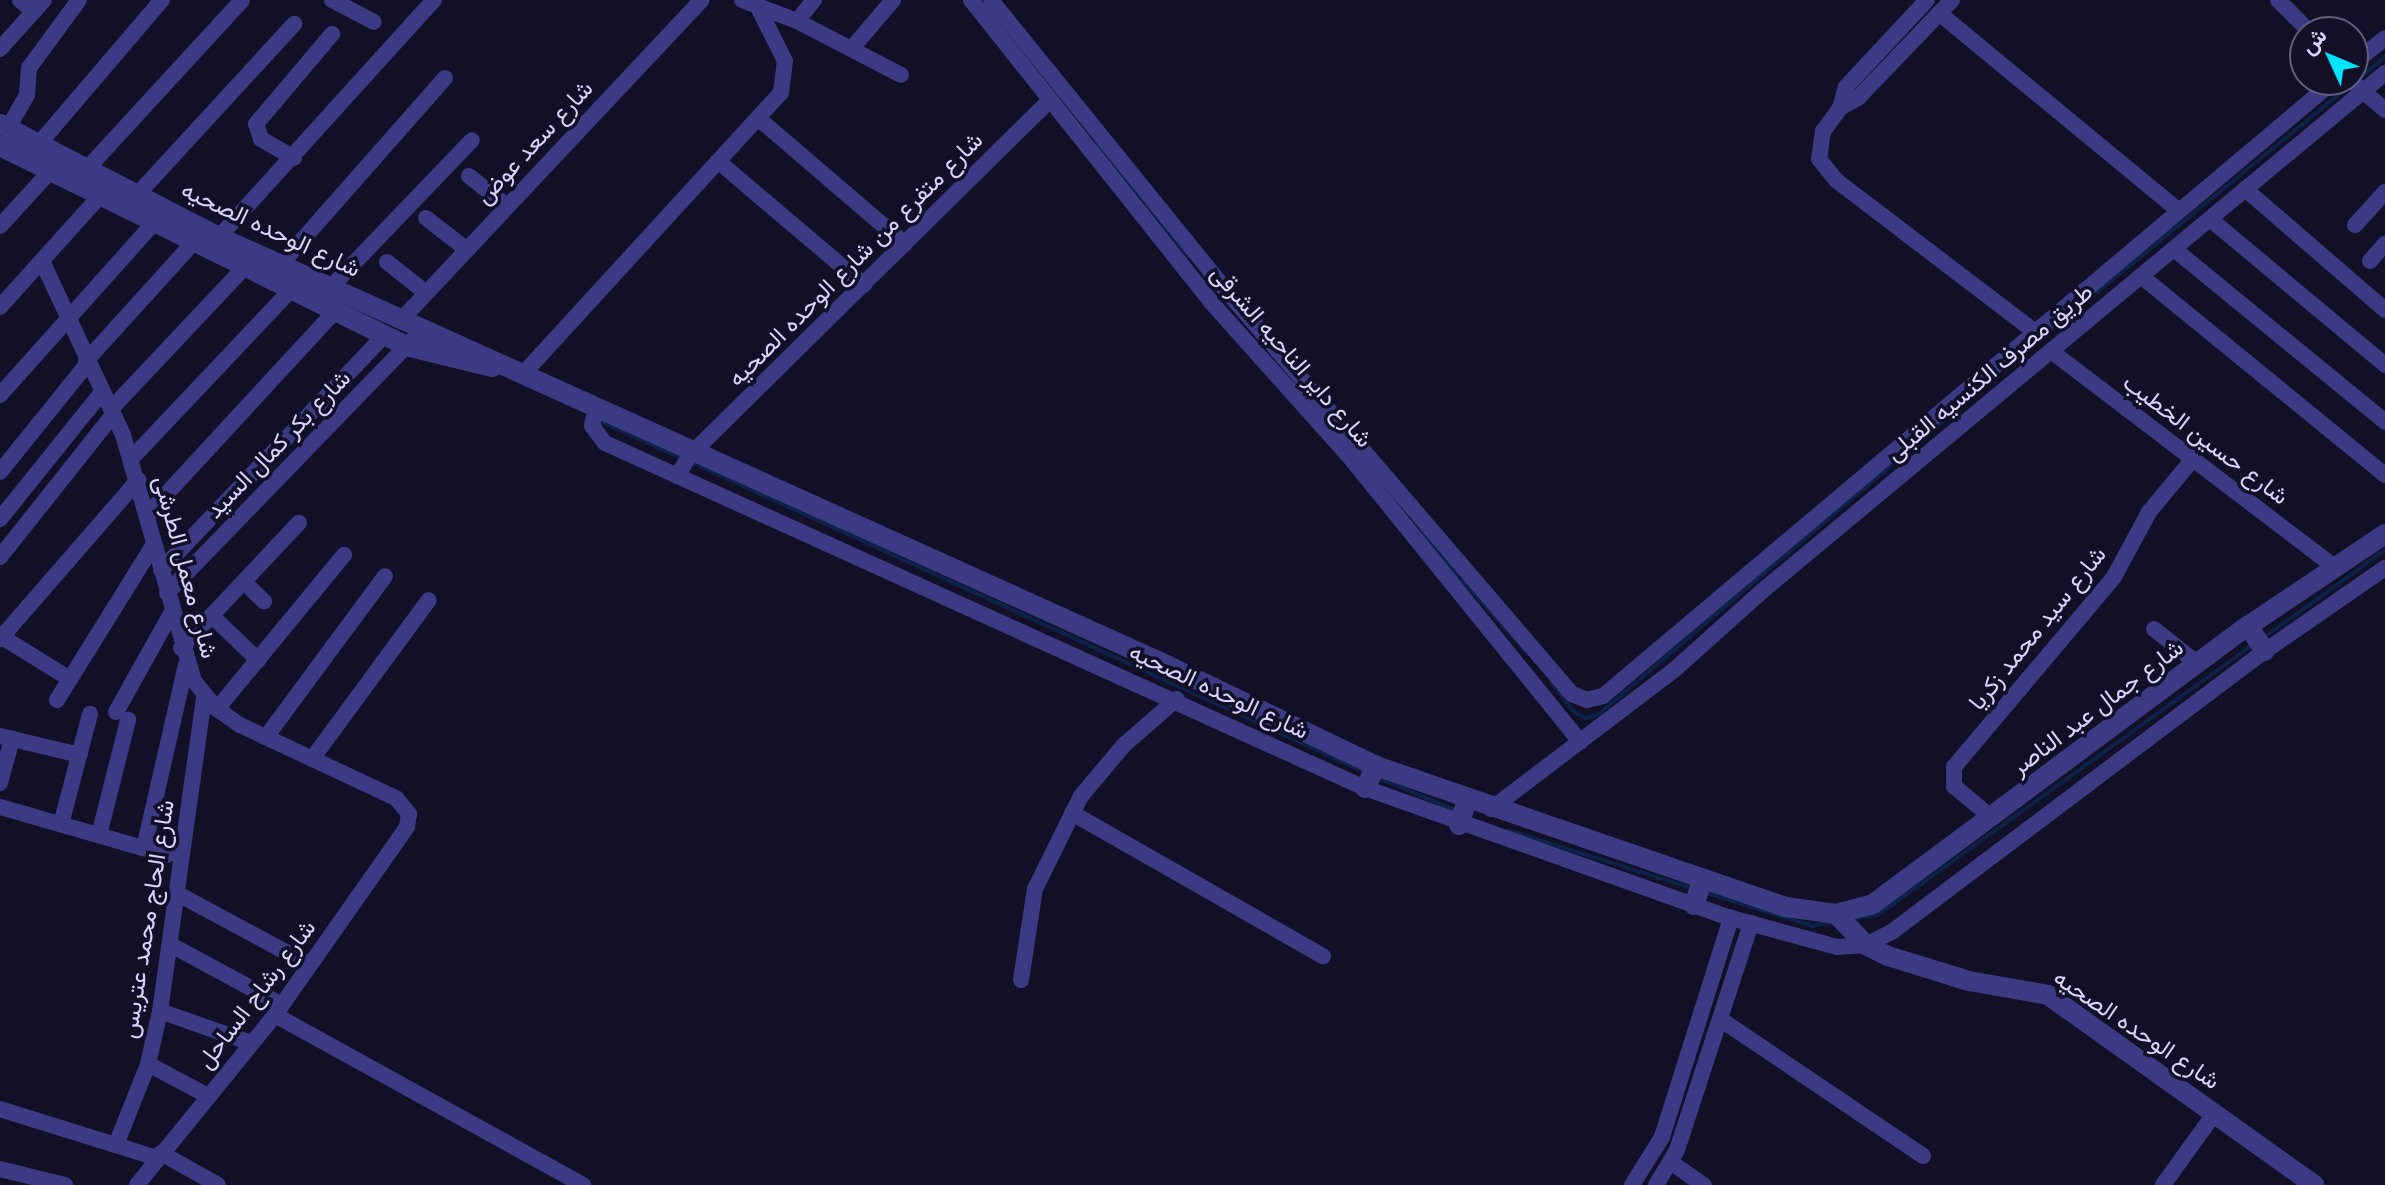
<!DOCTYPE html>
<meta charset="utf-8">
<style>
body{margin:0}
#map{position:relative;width:2385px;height:1185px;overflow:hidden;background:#130f26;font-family:"Space Grotesk",Vazirmatn,sans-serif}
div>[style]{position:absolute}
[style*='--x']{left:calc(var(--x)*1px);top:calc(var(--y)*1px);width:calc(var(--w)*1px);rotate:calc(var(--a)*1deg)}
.stream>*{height:4px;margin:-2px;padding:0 2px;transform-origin:2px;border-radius:2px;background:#0c2248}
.minor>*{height:16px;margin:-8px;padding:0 8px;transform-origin:8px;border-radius:8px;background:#3d3a85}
.tertiary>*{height:20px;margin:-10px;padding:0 10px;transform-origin:10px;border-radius:10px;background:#3d3a85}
span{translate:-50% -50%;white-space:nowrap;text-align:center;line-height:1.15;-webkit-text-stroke:7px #130f26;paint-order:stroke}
.street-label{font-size:24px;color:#d9d4ff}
.north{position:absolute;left:2289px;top:16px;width:80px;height:80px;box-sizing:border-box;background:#130f26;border:2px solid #625e7d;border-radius:50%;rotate:314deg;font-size:22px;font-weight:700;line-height:32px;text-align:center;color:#d9d4ff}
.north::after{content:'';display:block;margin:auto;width:28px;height:36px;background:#00e5ff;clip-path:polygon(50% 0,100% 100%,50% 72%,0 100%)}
</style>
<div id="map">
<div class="stream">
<div style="--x:2356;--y:81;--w:38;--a:-40"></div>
<div style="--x:1098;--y:144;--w:144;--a:51.2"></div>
<div style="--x:2040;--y:339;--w:399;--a:-39.3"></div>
<div style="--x:602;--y:422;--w:89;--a:24.6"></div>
<div style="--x:691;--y:462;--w:744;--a:24.71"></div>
<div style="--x:1420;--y:532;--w:163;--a:48.5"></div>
<div style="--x:2263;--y:638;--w:150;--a:-35.8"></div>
<div style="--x:1551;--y:682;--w:38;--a:53"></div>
<div style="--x:1574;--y:712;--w:13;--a:27"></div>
<div style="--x:1586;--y:718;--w:14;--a:-17"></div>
<div style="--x:1599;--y:714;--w:478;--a:-40.4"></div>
<div style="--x:1378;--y:778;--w:83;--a:22.6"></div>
<div style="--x:1508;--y:830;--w:195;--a:17.6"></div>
<div style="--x:1707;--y:893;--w:110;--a:17.4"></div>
<div style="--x:1812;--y:926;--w:20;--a:-11"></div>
<div style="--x:1857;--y:918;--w:21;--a:-8"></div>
<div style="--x:1878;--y:915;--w:462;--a:-35.8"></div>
</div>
<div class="minor">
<div style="--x:20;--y:0;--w:18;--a:41"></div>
<div style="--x:332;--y:0;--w:47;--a:27.6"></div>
<div style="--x:742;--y:0;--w:59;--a:20.9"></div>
<div style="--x:797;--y:21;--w:117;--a:27.4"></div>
<div style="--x:971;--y:0;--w:384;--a:51.5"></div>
<div style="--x:1210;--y:301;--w:213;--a:48.2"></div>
<div style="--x:1352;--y:460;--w:363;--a:51"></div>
<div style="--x:991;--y:0;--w:370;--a:51"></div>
<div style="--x:1224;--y:288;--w:535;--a:49.4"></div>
<div style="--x:1572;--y:694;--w:16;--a:22"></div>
<div style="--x:1587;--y:700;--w:16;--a:-14"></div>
<div style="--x:1603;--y:696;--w:957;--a:-40.08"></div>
<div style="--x:1927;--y:0;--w:119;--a:133"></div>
<div style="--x:1846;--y:87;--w:22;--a:106"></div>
<div style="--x:1840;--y:108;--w:29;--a:126"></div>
<div style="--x:1823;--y:131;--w:28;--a:98"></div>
<div style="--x:1819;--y:159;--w:28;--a:51"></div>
<div style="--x:1837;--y:181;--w:248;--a:37.3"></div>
<div style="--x:2278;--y:0;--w:45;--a:45"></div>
<div style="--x:1939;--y:13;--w:311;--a:39.5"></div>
<div style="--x:797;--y:21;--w:27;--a:-51"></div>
<div style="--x:853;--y:47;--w:62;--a:-49.6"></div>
<div style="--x:0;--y:49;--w:66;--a:-48.1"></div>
<div style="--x:2353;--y:64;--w:41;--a:-39.1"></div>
<div style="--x:2350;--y:80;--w:46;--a:40.6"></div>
<div style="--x:1840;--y:108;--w:21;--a:-29"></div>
<div style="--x:1858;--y:98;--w:136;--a:-46.2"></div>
<div style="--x:759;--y:119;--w:192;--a:40.6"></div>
<div style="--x:8;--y:128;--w:38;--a:-60"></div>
<div style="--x:27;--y:95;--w:27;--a:-86"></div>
<div style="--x:29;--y:68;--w:84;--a:-53.7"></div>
<div style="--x:38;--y:145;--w:191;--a:-49.5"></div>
<div style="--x:294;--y:158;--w:38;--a:-150"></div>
<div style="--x:261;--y:139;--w:16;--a:-108"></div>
<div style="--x:256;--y:124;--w:118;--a:-49.8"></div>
<div style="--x:719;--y:162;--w:190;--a:40.3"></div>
<div style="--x:85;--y:171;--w:232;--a:-47.4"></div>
<div style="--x:469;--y:176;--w:48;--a:38.3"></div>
<div style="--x:2245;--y:189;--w:185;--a:40.8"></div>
<div style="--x:136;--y:196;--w:234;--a:-47.4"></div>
<div style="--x:426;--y:218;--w:51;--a:37.8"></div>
<div style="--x:2210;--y:219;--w:228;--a:39.8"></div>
<div style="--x:2355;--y:225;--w:45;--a:-47.7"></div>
<div style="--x:0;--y:226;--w:86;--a:-47.4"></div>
<div style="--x:219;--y:237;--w:320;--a:-47.8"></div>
<div style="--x:2174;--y:249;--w:273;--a:39.3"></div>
<div style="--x:42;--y:261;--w:192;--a:65"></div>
<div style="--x:123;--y:435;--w:256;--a:73.9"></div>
<div style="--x:194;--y:681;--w:36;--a:51"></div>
<div style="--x:217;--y:709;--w:28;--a:35"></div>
<div style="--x:240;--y:725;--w:172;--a:25.1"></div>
<div style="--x:396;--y:798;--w:21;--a:51"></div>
<div style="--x:409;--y:814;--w:13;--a:99"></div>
<div style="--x:407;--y:827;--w:230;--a:125.1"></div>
<div style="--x:275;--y:1015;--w:219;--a:129.1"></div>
<div style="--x:2370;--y:261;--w:23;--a:-49"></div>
<div style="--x:387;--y:262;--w:48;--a:38.3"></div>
<div style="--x:281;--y:264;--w:248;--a:-48.6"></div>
<div style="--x:2141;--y:276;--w:315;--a:39.2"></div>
<div style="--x:332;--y:286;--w:202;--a:-46.2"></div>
<div style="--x:0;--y:307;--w:147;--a:-48"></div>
<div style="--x:403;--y:318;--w:436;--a:-46.8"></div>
<div style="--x:2051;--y:351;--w:355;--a:37.3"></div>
<div style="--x:86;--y:361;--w:158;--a:-47.8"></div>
<div style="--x:524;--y:373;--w:380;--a:-47.5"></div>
<div style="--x:781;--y:93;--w:32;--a:-83"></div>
<div style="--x:785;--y:61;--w:60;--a:-116.6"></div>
<div style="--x:0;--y:395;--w:228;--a:-48.2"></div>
<div style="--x:596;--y:408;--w:18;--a:103"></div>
<div style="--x:592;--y:426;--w:21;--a:53"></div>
<div style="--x:605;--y:443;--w:835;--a:24.42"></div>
<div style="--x:1365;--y:788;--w:388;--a:19.6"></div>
<div style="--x:1731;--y:918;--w:110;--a:15.3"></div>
<div style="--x:1837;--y:947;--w:29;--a:-4"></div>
<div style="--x:1866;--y:945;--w:30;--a:-27"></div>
<div style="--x:1893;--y:931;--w:466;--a:-37"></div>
<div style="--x:2265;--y:651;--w:146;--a:-34.7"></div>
<div style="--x:111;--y:409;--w:192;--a:-46.7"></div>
<div style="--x:131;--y:459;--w:231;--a:-46.6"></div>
<div style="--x:0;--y:472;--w:139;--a:-51.1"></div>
<div style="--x:677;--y:476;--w:25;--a:-58"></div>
<div style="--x:690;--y:455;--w:506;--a:-44.6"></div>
<div style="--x:147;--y:515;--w:276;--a:-47.3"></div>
<div style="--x:0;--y:519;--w:163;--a:-51.2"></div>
<div style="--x:0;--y:557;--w:181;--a:-51.5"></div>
<div style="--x:161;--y:570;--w:323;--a:-46.4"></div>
<div style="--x:244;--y:582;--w:28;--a:44"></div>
<div style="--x:167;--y:593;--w:369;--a:-45.9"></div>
<div style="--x:212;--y:616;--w:64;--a:43.7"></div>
<div style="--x:2154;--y:629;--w:56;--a:38.5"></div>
<div style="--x:2;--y:637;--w:80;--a:31.7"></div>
<div style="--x:0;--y:639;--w:211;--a:-49"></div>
<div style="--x:181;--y:648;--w:172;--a:-46.7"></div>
<div style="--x:57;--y:700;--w:184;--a:-58.1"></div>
<div style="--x:217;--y:709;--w:200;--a:-50.5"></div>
<div style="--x:116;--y:712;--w:115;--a:-60.8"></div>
<div style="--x:0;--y:736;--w:82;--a:13.4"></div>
<div style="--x:266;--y:737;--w:200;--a:-53.5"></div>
<div style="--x:312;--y:759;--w:197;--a:-53.7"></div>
<div style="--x:0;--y:783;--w:46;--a:-74.7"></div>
<div style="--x:0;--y:807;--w:174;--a:16"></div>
<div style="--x:1491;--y:809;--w:228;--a:-37.2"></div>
<div style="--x:1673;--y:671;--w:118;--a:-41.9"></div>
<div style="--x:1761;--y:592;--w:812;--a:-39.75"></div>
<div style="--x:1072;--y:813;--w:289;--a:29.7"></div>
<div style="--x:1992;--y:818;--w:50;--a:-139.9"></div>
<div style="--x:1954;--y:786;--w:19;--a:-90"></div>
<div style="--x:1954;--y:767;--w:248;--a:-49.9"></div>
<div style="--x:2114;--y:577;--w:74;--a:-61.7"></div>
<div style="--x:2149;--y:512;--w:69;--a:-50.3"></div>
<div style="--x:61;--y:824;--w:114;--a:-75.2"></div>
<div style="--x:99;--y:835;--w:119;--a:-75.8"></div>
<div style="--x:144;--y:848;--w:188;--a:-77.1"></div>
<div style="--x:178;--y:894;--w:150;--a:28.3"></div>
<div style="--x:171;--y:945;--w:126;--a:28.4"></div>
<div style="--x:1021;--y:980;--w:92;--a:-81.3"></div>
<div style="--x:1035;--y:889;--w:104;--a:-63.7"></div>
<div style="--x:1081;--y:796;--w:67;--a:-49.9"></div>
<div style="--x:1124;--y:745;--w:70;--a:-41"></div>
<div style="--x:160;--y:1011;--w:96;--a:19.4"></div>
<div style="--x:275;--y:1015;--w:352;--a:28.9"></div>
<div style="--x:1720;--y:1019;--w:245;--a:34"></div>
<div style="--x:148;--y:1064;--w:68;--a:28.1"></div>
<div style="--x:0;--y:1109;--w:164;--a:17.3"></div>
<div style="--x:116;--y:1145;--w:87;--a:-68.4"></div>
<div style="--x:148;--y:1064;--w:54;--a:-77.2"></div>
<div style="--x:160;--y:1011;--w:318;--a:-82"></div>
<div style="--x:161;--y:1153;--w:65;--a:29.3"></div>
<div style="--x:1672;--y:1163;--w:39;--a:35"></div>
<div style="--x:0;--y:1169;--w:67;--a:13.8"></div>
<div style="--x:1632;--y:1185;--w:57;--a:-58"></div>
<div style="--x:1662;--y:1137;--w:230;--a:-72.5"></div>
<div style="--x:1656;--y:1185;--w:41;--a:-59"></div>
<div style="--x:1677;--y:1150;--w:239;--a:-71.9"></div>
<div style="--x:2163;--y:1185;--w:87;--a:-54.3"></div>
</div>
<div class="tertiary">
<div style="--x:0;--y:124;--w:246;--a:27.3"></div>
<div style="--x:219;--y:237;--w:1028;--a:24.3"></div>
<div style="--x:1156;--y:660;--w:244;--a:25.7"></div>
<div style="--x:1376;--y:766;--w:434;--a:19"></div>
<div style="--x:1786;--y:907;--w:50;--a:8"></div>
<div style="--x:1836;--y:914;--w:38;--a:-15"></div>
<div style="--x:1873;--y:904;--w:467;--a:-36.6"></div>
<div style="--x:2248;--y:626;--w:165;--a:-33.9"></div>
<div style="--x:0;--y:146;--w:453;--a:26.2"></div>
<div style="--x:406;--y:346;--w:89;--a:13.6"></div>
<div style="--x:2248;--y:626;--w:30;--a:56"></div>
<div style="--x:1365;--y:788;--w:25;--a:-63"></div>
<div style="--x:1459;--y:825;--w:26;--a:-72"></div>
<div style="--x:1694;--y:905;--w:28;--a:-71"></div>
<div style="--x:1836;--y:914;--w:43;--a:45.9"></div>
<div style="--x:1866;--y:945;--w:25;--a:27"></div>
<div style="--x:1888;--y:956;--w:85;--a:17.2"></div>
<div style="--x:1969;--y:981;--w:80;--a:10"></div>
<div style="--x:2048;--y:995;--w:327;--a:35.5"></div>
</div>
<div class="street-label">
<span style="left:534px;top:142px;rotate:-47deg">شارع سعد عوض</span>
<span style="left:271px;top:229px;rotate:25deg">شارع الوحده الصحيه</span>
<span style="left:855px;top:259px;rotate:-45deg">شارع متفرع من شارع الوحده الصحيه</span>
<span style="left:1292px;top:356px;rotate:49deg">شارع داير الناحيه الشرقى</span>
<span style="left:1989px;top:372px;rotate:-40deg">طريق مصرف الكنسيه القبلى</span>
<span style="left:2206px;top:439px;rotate:37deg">شارع حسين الخطيب</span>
<span style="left:278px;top:444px;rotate:-46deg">شارع بكر كمال السيد</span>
<span style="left:186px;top:567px;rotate:75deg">شارع معمل الطرشى</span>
<span style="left:2037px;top:628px;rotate:-51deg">شارع سيد محمد زكريا</span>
<span style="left:1219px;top:691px;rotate:25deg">شارع الوحده الصحيه</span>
<span style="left:2097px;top:707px;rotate:-37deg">شارع جمال عبد الناصر</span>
<span style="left:147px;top:919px;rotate:-81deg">شارع الحاج محمد عتريس</span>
<span style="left:256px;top:994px;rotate:-53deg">شارع رشاح الساحل</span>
<span style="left:2137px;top:1029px;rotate:34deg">شارع الوحده الصحيه</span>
</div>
<div class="north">ش</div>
</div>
